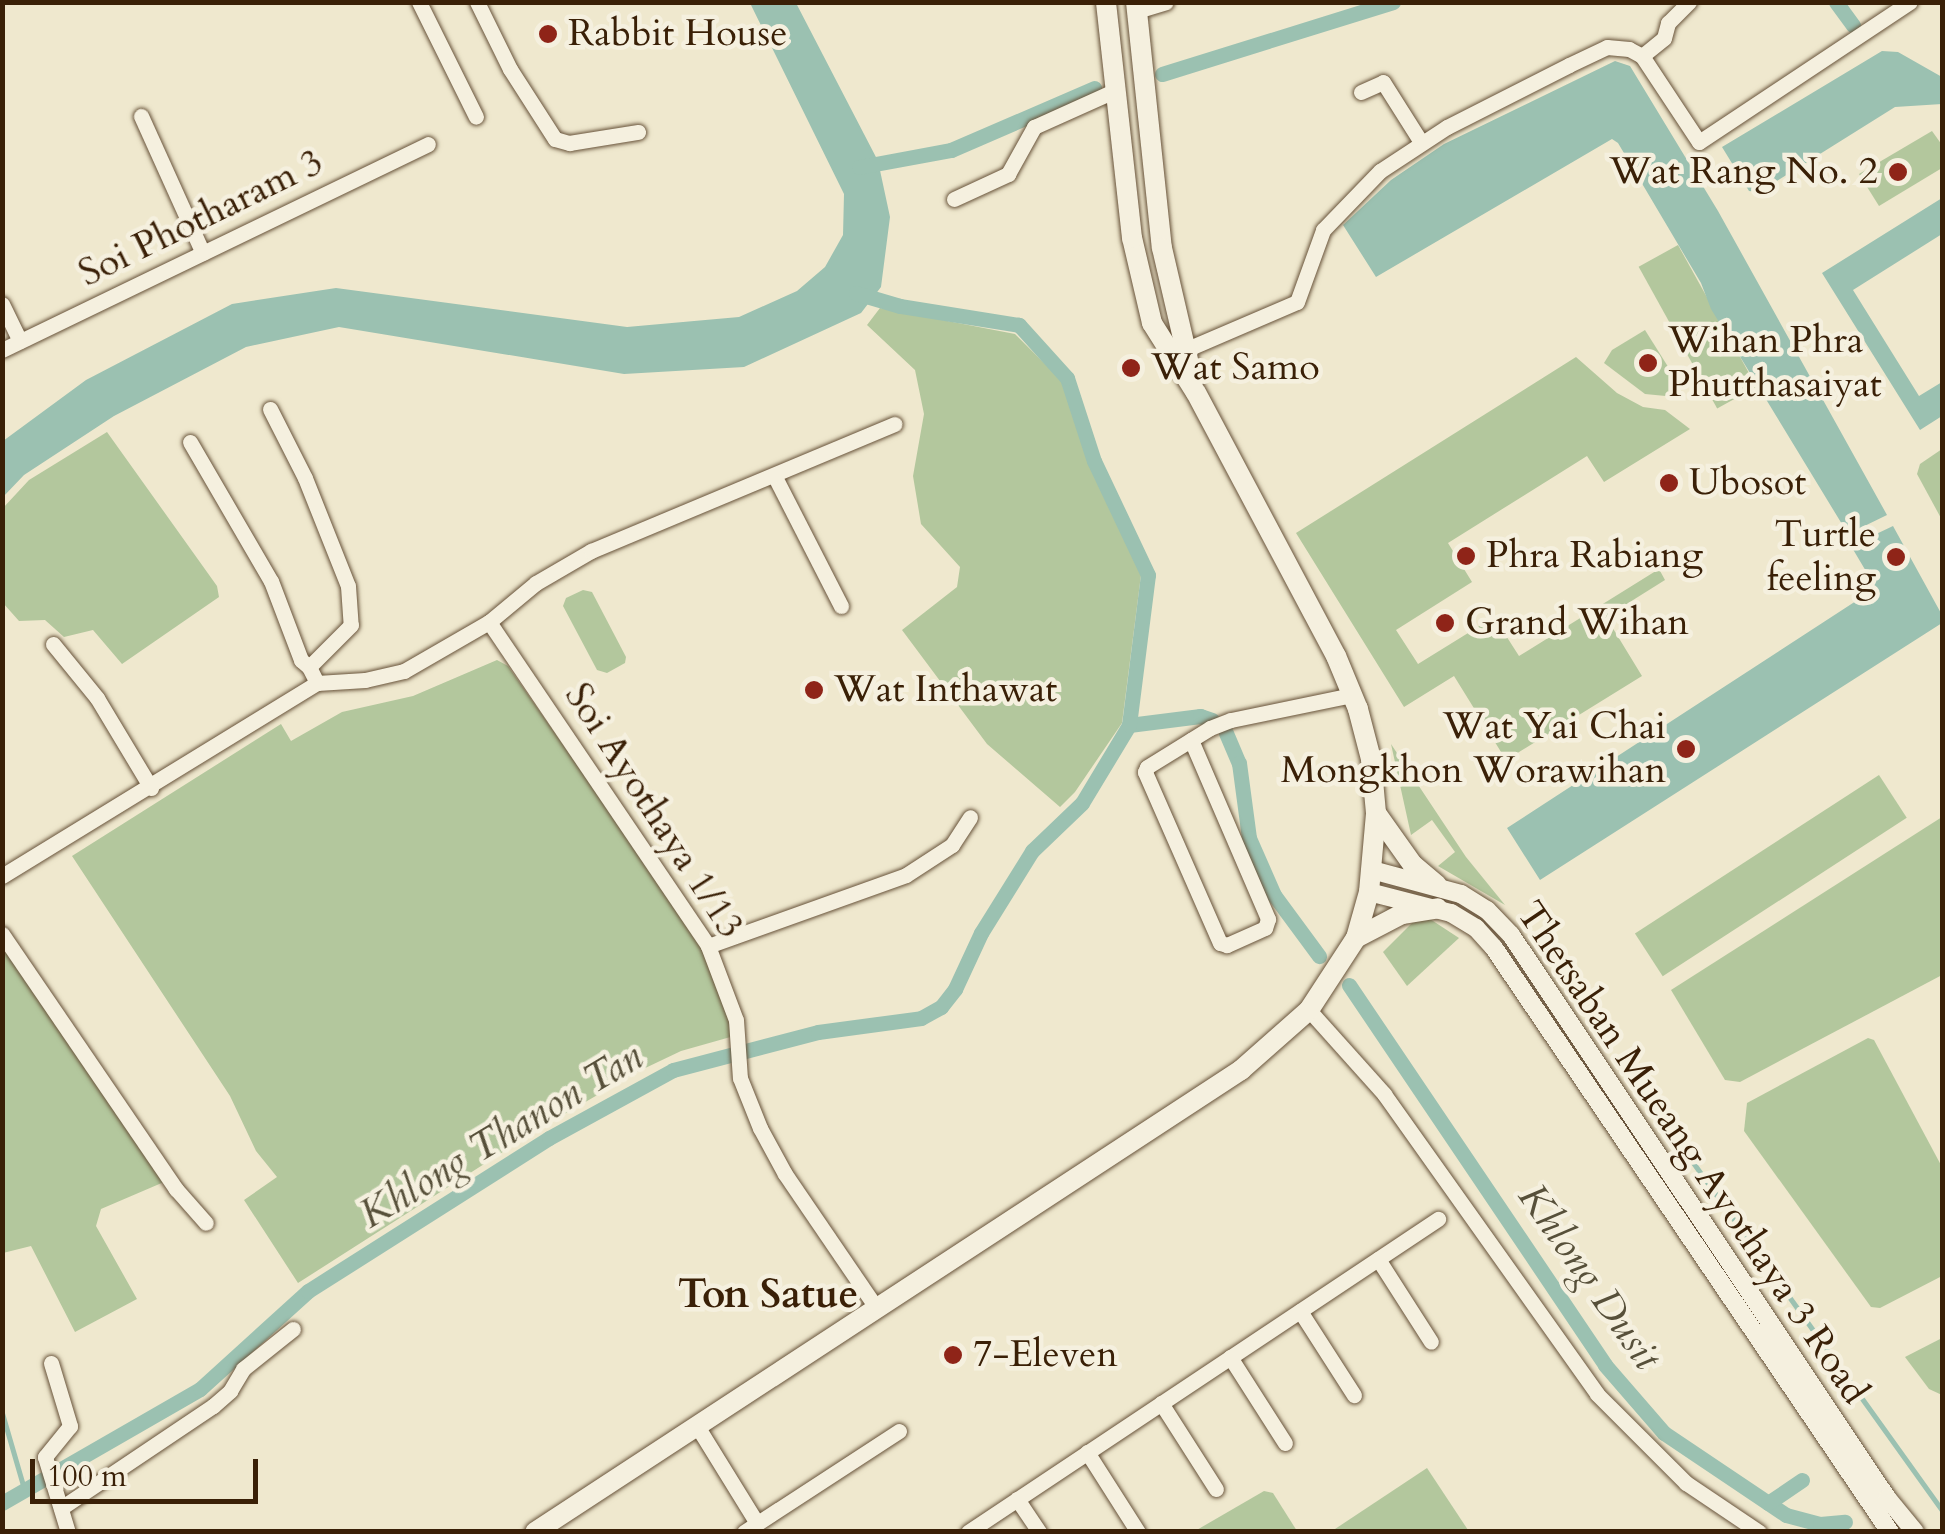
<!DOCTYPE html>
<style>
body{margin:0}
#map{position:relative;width:1945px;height:1534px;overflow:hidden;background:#efe8ce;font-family:Cardo,serif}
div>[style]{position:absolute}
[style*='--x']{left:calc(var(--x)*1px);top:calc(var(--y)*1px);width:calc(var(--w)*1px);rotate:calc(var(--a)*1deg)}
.green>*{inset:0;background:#b3c79d;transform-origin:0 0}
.water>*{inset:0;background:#9bc1b1}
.stream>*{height:5px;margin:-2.5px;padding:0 2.5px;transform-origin:2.5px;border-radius:2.5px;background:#9bc1b1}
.canal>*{height:15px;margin:-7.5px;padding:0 7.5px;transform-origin:7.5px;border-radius:7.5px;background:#9bc1b1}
.roads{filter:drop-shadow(0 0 2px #675239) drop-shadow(0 0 2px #675239)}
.minor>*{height:15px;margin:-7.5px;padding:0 7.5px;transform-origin:7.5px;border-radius:7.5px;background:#f5f0df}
.tertiary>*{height:18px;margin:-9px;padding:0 9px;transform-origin:9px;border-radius:9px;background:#f5f0df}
.secondary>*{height:20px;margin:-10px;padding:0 10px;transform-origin:10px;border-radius:10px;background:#f5f0df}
.dots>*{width:28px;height:28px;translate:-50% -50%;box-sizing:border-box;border:5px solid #f5f0df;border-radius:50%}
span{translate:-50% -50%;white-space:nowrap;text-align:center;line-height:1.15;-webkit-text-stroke:9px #f5f0df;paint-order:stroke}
.poi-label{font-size:38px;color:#3a2007}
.left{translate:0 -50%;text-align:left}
.right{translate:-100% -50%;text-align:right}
.street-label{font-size:38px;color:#3a2007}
.water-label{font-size:40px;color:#57503a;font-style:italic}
.neighbourhood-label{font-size:40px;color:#3a2007;font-weight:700}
.frame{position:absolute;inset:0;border:5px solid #3a2007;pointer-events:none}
.scale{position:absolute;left:30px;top:1459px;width:228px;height:45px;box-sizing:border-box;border:5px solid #3a2007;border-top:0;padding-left:12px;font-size:30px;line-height:35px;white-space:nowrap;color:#3a2007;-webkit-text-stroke:8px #f5f0df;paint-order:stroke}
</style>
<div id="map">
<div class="green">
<div style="clip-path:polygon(1932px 131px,1942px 145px,1942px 168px,1879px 206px,1859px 174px)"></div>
<div style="left:1678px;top:245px;width:162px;height:45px;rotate:61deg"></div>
<div style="clip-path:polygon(880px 308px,1015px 334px,1062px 381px,1089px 461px,1141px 575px,1122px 723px,1075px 792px,1060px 807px,987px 744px,902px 630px,957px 587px,960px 567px,921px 524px,913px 476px,924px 414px,915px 370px,867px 325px)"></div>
<div style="clip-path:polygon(1645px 330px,1677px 381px,1676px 397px,1645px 394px,1604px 363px,1612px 350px)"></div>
<div style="clip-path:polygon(1576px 357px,1617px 393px,1643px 407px,1665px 410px,1690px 429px,1604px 482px,1587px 456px,1448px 543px,1472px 582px,1396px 630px,1418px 664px,1494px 617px,1519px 656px,1659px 569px,1665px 580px,1606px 617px,1642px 676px,1506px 760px,1454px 676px,1404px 707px,1296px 533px)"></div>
<div style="clip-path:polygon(107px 432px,217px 586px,219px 597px,122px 664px,93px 630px,64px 637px,45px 620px,19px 621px,3px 603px,3px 508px,29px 480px)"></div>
<div style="clip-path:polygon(1942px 449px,1942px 520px,1917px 474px,1920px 464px)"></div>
<div style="clip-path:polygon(583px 590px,592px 592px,626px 657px,625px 663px,607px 673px,597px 670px,563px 606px,566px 598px)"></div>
<div style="clip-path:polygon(497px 660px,508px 666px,704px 947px,734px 1036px,681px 1051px,639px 1071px,542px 1127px,298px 1283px,244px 1200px,277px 1177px,256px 1151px,230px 1096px,72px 856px,281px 724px,291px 741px,342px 712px,413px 696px)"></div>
<div style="clip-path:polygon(1391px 744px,1466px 857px,1505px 905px,1438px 866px,1455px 852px,1432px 820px,1411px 835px)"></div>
<div style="left:1879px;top:775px;width:51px;height:291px;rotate:57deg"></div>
<div style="clip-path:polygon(1942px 817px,1942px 975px,1740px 1082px,1725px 1080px,1671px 990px)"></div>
<div style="clip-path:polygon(1430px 919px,1459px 938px,1407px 986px,1383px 952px,1414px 921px)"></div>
<div style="clip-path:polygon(3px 942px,164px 1182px,101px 1209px,96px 1226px,137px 1299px,75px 1332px,31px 1246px,3px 1253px)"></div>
<div style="clip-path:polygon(1868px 1038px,1874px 1040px,1942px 1167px,1942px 1276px,1880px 1308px,1871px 1307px,1744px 1131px,1747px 1103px)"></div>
<div style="clip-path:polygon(1942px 1338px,1942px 1395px,1929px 1389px,1905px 1357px)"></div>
<div style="clip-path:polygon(1427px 1468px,1468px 1530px,1332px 1531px)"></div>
<div style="clip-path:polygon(1264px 1491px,1273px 1493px,1297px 1531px,1195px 1531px)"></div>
</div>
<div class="water">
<div style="clip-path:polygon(750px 3px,796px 3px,878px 161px,890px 217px,881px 287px,861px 313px,744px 367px,624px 374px,339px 327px,246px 347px,114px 416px,24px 475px,3px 497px,3px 441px,86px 380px,232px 304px,336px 288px,627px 327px,739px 317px,797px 291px,825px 267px,843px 235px,844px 194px)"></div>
<div style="clip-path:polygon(1882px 51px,1898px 52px,1942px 77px,1942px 104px,1895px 107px,1759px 192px,1749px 191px,1722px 147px)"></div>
<div style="clip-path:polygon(1615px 61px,1630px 66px,1718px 211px,1887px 515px,1848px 534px,1711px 309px,1701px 283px,1618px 143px,1612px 139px,1376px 277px,1343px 225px,1391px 180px,1444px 144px)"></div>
<div style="clip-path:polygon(1942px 198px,1942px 234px,1853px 290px,1919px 396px,1942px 382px,1942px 416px,1920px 430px,1822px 273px)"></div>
<div style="clip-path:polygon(1893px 526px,1942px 615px,1942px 623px,1540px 880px,1507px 828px,1876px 588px,1851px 546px)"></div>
</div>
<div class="stream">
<div style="--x:1679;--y:1143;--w:452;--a:54.4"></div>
<div style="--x:2;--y:1413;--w:82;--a:73.8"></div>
</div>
<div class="canal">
<div style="--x:1836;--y:2;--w:29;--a:54"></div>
<div style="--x:1162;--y:74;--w:242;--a:-17.3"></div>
<div style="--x:859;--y:167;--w:94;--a:-10.5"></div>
<div style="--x:951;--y:150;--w:156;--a:-23.4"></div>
<div style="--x:1129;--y:725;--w:72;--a:-7.2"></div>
<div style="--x:1200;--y:716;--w:13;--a:18"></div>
<div style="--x:1226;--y:733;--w:33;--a:67"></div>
<div style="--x:1239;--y:763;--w:76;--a:82.4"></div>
<div style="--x:1249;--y:838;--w:62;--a:66.3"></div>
<div style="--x:1274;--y:895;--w:76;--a:53.6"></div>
<div style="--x:1349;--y:985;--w:458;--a:56"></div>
<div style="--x:1605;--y:1365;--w:90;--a:49.1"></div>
<div style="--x:1664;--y:1433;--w:147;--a:33.9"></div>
<div style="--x:1786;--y:1515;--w:35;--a:15"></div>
<div style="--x:1820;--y:1524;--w:25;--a:-5"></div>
<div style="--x:2;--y:1503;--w:228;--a:-29.9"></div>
<div style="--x:200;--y:1389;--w:146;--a:-42.2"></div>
<div style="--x:308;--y:1291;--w:285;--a:-32.4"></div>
<div style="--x:549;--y:1138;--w:141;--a:-28.7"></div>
<div style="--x:673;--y:1070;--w:150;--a:-14.7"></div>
<div style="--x:818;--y:1032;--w:104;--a:-7.7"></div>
<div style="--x:921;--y:1018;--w:23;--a:-29"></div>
<div style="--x:941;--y:1007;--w:23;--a:-52"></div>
<div style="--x:955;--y:989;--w:62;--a:-65.1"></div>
<div style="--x:981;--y:933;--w:97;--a:-58.1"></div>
<div style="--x:1032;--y:851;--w:69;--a:-43.8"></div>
<div style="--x:1082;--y:803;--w:91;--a:-58.9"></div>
<div style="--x:1129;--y:725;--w:151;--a:-82.8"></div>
<div style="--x:1148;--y:575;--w:126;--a:-115.3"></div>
<div style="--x:1094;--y:461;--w:87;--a:-108"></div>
<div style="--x:1067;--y:378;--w:72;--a:-132.2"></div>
<div style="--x:1019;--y:325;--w:121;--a:-170.9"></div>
<div style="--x:900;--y:306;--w:46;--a:-163.5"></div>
<div style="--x:1768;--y:1503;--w:41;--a:-34.1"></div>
</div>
<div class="roads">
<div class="minor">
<div style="--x:419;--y:2;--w:128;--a:63.6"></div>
<div style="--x:477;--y:2;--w:75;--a:63.8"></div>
<div style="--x:510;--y:69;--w:83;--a:57.3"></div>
<div style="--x:555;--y:139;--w:15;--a:16"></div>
<div style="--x:569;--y:143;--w:70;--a:-9.1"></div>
<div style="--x:1137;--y:11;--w:30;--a:-17"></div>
<div style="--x:1642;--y:56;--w:28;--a:-39"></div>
<div style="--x:1664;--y:38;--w:16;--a:-75"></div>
<div style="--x:1668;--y:23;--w:30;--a:-45"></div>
<div style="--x:1361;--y:92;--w:24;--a:-24"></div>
<div style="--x:1383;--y:82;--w:71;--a:57.7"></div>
<div style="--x:141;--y:116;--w:150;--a:65.7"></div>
<div style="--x:954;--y:199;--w:60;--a:-24.8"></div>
<div style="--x:1008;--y:174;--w:54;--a:-61"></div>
<div style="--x:1034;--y:127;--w:88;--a:-24.2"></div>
<div style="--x:2;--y:304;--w:41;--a:64.1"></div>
<div style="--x:2;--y:350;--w:473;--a:-25.8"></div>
<div style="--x:1178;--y:353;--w:129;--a:-23.2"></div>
<div style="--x:1297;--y:302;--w:77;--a:-70.1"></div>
<div style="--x:1323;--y:230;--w:82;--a:-46"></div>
<div style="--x:1380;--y:171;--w:80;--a:-33.3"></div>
<div style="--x:1447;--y:127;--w:137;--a:-26.9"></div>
<div style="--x:1569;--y:65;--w:42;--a:-25.3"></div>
<div style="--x:1607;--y:47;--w:22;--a:5"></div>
<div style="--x:1629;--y:49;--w:15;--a:28"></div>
<div style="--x:1642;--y:56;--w:103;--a:56.5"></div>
<div style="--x:1699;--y:142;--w:253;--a:-33.6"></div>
<div style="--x:270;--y:409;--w:77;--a:63.1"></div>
<div style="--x:305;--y:478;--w:116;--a:68.3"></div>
<div style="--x:348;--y:586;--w:39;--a:86"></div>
<div style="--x:351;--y:625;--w:59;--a:135"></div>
<div style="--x:309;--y:667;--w:18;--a:63"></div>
<div style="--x:190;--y:442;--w:161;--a:59.8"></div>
<div style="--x:271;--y:581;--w:85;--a:69.2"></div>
<div style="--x:301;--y:660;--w:11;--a:41"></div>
<div style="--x:775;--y:477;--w:145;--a:62.9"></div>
<div style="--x:489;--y:622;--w:391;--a:55.9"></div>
<div style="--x:708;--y:946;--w:79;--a:69.3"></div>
<div style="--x:736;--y:1020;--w:58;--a:86.1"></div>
<div style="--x:740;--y:1078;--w:54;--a:68.2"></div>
<div style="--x:760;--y:1128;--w:52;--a:61.5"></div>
<div style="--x:785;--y:1174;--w:163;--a:55.7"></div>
<div style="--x:53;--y:644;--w:70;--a:50.8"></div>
<div style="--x:97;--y:698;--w:105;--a:59"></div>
<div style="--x:1191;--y:740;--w:195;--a:66.7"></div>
<div style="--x:1268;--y:919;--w:9;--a:108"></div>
<div style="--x:1265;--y:928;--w:42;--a:155.9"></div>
<div style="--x:1227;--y:945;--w:7;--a:-164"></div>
<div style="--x:1220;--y:943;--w:187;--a:-113.7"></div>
<div style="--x:1145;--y:772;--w:5;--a:-68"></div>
<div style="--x:1147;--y:767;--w:74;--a:-31.8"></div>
<div style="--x:1210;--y:728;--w:22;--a:-21"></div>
<div style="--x:1231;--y:720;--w:124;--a:-11.7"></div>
<div style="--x:2;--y:876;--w:369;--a:-31.5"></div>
<div style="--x:317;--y:683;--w:48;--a:-3.6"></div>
<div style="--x:365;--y:680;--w:40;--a:-13"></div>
<div style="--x:404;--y:671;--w:98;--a:-30"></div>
<div style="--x:489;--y:622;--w:61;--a:-39.7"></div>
<div style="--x:536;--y:583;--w:64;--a:-30.2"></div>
<div style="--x:591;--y:551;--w:329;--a:-22.7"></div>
<div style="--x:2;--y:934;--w:309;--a:55.7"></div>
<div style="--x:176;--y:1189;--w:45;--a:48.6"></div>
<div style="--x:708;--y:946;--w:210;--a:-19.7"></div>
<div style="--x:906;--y:875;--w:55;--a:-33.1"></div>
<div style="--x:952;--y:845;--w:33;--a:-57"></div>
<div style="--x:1309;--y:1010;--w:113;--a:48.2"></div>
<div style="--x:1384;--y:1094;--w:368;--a:54.6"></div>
<div style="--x:1597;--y:1394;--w:126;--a:45"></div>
<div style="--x:1686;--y:1483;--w:88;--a:33.9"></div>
<div style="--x:1378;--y:1259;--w:98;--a:57.4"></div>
<div style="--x:1300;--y:1311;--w:100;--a:57.3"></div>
<div style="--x:1230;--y:1357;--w:102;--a:57.4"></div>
<div style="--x:51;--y:1363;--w:66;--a:73.2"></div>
<div style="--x:70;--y:1426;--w:40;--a:129"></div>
<div style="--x:45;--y:1457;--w:78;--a:73"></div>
<div style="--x:1161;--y:1403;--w:102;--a:57.4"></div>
<div style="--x:697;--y:1426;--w:114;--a:58.3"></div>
<div style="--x:1087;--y:1452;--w:95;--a:57.5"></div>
<div style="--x:1017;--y:1499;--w:40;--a:56"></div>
<div style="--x:61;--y:1508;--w:183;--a:-33.9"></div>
<div style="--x:213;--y:1406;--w:23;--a:-41"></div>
<div style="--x:230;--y:1391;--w:26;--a:-59"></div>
<div style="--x:243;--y:1369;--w:64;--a:-38.7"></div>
<div style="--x:744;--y:1532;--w:185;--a:-33.1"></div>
<div style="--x:968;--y:1532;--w:565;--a:-33.66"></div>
</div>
<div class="tertiary">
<div style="--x:1372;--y:870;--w:92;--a:15.1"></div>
<div style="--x:1461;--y:894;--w:31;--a:32"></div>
<div style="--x:1487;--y:910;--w:35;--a:46"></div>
<div style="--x:1511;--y:935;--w:677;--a:56.26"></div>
<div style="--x:1887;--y:1498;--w:44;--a:50.5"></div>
<div style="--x:1369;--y:892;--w:85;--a:14.4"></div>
<div style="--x:1451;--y:913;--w:29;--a:31"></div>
<div style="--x:1476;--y:928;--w:27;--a:48"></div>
<div style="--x:1494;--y:948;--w:706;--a:55.86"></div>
</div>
<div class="secondary">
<div style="--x:1136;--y:2;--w:247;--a:84"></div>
<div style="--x:1162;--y:248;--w:137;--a:76.9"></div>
<div style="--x:1376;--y:813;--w:64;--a:54.6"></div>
<div style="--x:1413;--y:865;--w:31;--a:40"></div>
<div style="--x:1356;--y:938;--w:52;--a:-27.6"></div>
<div style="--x:1402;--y:914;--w:36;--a:-9"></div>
<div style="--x:535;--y:1532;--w:844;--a:-33.2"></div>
<div style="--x:1241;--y:1070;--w:91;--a:-41.4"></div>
<div style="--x:1309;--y:1010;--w:86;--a:-56.9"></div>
<div style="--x:1356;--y:938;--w:48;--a:-74.2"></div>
<div style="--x:1369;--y:892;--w:79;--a:-84.9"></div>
<div style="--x:1376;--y:813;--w:54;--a:-95.3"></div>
<div style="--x:1371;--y:759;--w:52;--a:-104.6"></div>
<div style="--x:1358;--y:709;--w:57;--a:-112.5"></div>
<div style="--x:1336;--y:656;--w:298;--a:-118"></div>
<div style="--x:1196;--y:393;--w:83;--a:-122.2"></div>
<div style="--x:1152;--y:323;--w:87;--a:-103.2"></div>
<div style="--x:1132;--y:238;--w:237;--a:-96.3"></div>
</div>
</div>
<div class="dots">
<div style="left:548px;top:34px;background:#8f2418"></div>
<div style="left:1898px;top:172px;background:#8f2418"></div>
<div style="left:1648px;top:363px;background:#8f2418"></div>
<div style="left:1131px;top:368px;background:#8f2418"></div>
<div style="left:1669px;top:483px;background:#8f2418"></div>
<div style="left:1466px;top:556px;background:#8f2418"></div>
<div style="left:1896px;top:557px;background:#8f2418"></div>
<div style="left:1445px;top:623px;background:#8f2418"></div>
<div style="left:814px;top:690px;background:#8f2418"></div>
<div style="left:1686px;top:749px;background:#8f2418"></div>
<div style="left:953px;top:1355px;background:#8f2418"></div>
</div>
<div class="poi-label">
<span class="left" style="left:568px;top:34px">Rabbit House</span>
<span class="right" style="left:1878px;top:172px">Wat Rang No. 2</span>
<span class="left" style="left:1668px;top:363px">Wihan Phra<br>Phutthasaiyat</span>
<span class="left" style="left:1151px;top:368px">Wat Samo</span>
<span class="left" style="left:1689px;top:483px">Ubosot</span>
<span class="right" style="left:1876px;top:557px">Turtle<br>feeling</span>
<span class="left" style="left:1486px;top:556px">Phra Rabiang</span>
<span class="left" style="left:1465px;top:623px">Grand Wihan</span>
<span class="left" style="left:834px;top:690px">Wat Inthawat</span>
<span class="right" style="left:1666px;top:749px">Wat Yai Chai<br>Mongkhon Worawihan</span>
<span class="left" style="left:973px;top:1355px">7-Eleven</span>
</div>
<div class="street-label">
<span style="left:201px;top:218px;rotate:-26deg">Soi Photharam 3</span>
<span style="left:654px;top:811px;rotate:57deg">Soi Ayothaya 1/13</span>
<span style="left:1692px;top:1153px;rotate:56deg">Thetsaban Mueang Ayothaya 3 Road</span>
</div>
<div class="water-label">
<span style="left:501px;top:1136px;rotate:-31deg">Khlong Thanon Tan</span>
<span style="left:1589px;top:1277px;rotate:55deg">Khlong Dusit</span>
</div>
<div class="neighbourhood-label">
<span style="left:768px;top:1295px">Ton Satue</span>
</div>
<div class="frame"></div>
<div class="scale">100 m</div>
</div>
